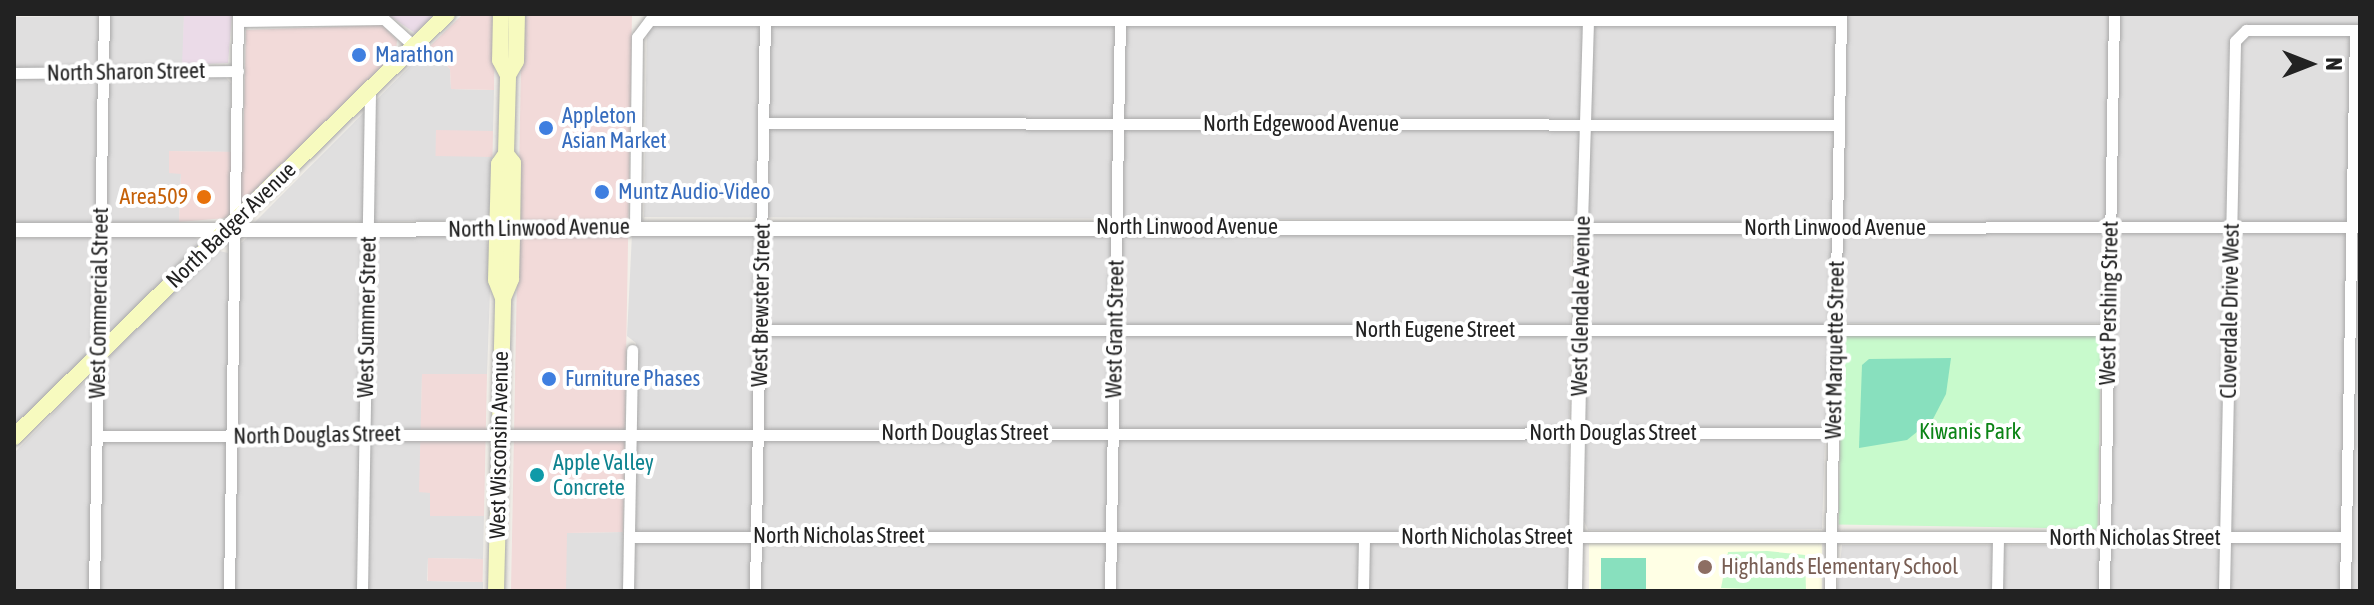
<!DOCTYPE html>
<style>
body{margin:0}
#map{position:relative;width:2374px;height:605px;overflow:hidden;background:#f2efe9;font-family:"Asap Condensed",sans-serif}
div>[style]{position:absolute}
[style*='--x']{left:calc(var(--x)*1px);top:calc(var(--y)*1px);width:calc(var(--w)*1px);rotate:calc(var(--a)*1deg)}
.residential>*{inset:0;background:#e0dfdf}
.commercial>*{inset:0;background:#f2dad9;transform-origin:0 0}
.industrial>*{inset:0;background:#ebdbe8}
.education>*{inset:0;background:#ffffe5;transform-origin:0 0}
.park>*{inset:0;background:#c8facc;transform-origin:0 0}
.pitch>*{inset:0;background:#88e0be;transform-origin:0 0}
.roads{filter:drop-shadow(0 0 2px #a9a9a9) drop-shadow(0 0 2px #a9a9a9)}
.minor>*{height:11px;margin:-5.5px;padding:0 5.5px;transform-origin:5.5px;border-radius:5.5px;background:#fff}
.tertiary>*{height:14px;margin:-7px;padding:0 7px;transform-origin:7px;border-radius:7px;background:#fff}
.secondary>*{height:16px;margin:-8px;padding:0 8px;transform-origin:8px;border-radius:8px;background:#f7fabf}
.dots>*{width:22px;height:22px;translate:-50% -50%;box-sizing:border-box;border:4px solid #fff;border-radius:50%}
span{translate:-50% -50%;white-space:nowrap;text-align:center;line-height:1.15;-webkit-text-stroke:8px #fff;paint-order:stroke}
.shop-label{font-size:22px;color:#366cbe}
.left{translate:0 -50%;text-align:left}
.street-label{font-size:22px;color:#222}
.food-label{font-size:22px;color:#c56008}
.right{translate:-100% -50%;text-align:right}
.park-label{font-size:22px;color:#0c8416}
.culture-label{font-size:22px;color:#0d838f}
.education-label{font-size:22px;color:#785e54}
.frame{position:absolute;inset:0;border:16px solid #222;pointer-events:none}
.north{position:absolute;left:2270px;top:24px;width:80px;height:80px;-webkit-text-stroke:6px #fff;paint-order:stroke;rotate:90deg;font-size:22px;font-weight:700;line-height:32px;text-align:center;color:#222}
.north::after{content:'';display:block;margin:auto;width:28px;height:36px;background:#222;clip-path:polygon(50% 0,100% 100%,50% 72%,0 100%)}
</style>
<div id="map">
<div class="residential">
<div style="clip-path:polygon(184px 14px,183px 78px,225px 77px,231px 83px,230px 152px,169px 151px,181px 173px,179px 222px,14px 223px,14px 17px)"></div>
<div style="clip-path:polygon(647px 14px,2360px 14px,2360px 591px,1837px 591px,1842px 545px,2111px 545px,2115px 323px,1829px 323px,1822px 529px,1588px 530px,1584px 521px,1589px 220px,644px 217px)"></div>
<div style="clip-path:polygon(429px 47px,450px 69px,451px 89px,494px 90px,493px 131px,436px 131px,436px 156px,492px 155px,489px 220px,254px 223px)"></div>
<div style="clip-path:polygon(632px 234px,1571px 235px,1568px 591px,566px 591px,566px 533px,623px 532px,623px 555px,635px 555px,636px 343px,627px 336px)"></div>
<div style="clip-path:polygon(486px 235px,491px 263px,487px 374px,422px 374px,420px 492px,431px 492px,430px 516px,484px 516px,483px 559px,428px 558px,427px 581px,483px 582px,483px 591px,14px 591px,14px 453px,215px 250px,228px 253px,228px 280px,240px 280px,241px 243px,248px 237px)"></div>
<div style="clip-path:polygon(191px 236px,199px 239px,199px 245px,14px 426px,14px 238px)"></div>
</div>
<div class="commercial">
<div style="clip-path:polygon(463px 14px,495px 14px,494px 90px,451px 89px,450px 69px,429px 47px)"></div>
<div style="clip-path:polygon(522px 14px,632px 14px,623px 532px,567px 533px,566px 591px,511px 591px)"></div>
<div style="clip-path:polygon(382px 25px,397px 40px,396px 53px,226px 218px,179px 222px,181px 174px,169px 173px,169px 151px,243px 152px,246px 30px)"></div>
<div style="left:436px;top:130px;width:57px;height:26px;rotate:1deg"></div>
<div style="clip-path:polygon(422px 374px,487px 374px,484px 516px,430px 516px,430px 493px,419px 492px)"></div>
<div style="left:428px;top:558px;width:55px;height:23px;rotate:1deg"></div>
</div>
<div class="industrial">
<div style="clip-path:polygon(184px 14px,268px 14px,232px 15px,228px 63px,182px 65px)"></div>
<div style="clip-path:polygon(387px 14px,436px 14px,415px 33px)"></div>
</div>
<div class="education">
<div style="left:1589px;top:542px;width:233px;height:49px"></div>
</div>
<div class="park">
<div style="left:2101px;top:335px;width:194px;height:259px;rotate:91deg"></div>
<div style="clip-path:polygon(1767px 551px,1805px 555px,1806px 591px,1721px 588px,1728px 552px)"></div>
</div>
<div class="pitch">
<div style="clip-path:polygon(1951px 358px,1946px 394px,1933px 419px,1907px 440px,1859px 448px,1862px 365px,1869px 359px)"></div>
<div style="left:1646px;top:558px;width:33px;height:45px;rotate:90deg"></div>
</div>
<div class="roads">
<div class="minor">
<div style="--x:238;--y:21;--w:146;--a:-0.8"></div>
<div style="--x:384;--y:19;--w:42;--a:42.1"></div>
<div style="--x:1588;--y:21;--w:207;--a:91.7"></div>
<div style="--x:1582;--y:228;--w:778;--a:-0.07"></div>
<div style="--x:14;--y:73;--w:224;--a:-0.5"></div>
<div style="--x:763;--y:123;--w:1076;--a:0.11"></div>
<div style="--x:635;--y:226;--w:189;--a:-89.4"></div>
<div style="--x:637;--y:37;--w:21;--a:-53"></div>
<div style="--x:650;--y:20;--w:1191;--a:0"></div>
<div style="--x:760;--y:330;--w:1349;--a:0"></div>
<div style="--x:97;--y:436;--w:1737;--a:-0.1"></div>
<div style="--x:629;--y:537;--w:1717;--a:0"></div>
<div style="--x:94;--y:591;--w:577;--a:-89.01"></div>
<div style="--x:229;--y:591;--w:577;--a:-89.11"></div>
<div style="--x:362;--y:591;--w:500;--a:-89.08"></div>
<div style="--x:628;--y:591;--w:241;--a:-89"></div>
<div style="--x:755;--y:591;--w:571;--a:-89"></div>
<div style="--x:1110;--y:591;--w:571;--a:-89"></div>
<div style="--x:1363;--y:591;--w:54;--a:-88.9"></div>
<div style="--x:1830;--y:591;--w:575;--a:-88.9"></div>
<div style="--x:1997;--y:591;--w:53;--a:-88.9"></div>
<div style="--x:2104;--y:591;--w:577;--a:-89.01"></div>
<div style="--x:2224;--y:591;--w:550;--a:-88.85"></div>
<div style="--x:2235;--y:41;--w:16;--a:-45"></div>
<div style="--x:2246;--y:30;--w:114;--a:0"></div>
<div style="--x:2345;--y:591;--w:561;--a:-88.98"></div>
</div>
<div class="tertiary">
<div style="--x:14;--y:230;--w:1568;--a:-0.07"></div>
<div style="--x:1582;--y:228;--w:363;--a:91.1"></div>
</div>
<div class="secondary">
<div style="--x:501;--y:14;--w:46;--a:91.2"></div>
<div style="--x:500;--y:60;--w:17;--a:62"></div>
<div style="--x:503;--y:298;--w:19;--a:-111"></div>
<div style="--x:496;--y:280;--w:116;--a:-88.5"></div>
<div style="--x:499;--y:164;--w:12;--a:-55"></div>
<div style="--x:506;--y:154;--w:79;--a:-88.5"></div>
<div style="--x:508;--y:75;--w:16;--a:-60"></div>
<div style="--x:516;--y:61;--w:47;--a:-88.8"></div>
<div style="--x:14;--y:437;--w:605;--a:-44.33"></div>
<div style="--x:496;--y:591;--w:293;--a:-88.6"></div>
<div style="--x:503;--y:298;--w:21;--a:-67"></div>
<div style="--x:511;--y:279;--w:42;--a:-88.6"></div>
<div style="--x:512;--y:237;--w:74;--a:-89.2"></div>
<div style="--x:513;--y:163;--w:11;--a:-128"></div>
</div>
</div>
<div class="dots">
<div style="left:359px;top:55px;background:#3f7fe0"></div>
<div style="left:546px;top:128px;background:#3f7fe0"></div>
<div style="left:602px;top:192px;background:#3f7fe0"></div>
<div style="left:204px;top:197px;background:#e8710a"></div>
<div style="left:549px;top:379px;background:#3f7fe0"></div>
<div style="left:537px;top:475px;background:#0f9aa8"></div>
<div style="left:1705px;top:567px;background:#8d6e63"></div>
</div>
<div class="shop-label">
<span class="left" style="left:375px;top:55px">Marathon</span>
<span class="left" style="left:562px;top:128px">Appleton<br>Asian Market</span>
<span class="left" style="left:618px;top:192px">Muntz Audio-Video</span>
<span class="left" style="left:565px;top:379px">Furniture Phases</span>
</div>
<div class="street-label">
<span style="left:126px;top:72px;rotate:-1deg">North Sharon Street</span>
<span style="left:1301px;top:124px">North Edgewood Avenue</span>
<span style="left:231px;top:225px;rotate:-44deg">North Badger Avenue</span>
<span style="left:1187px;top:227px">North Linwood Avenue</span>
<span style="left:539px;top:228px;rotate:-1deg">North Linwood Avenue</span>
<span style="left:1835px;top:228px">North Linwood Avenue</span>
<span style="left:99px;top:303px;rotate:-89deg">West Commercial Street</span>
<span style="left:2109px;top:303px;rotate:-89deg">West Pershing Street</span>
<span style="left:761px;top:305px;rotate:-89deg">West Brewster Street</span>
<span style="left:1581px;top:306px;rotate:-89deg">West Glendale Avenue</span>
<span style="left:2230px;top:311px;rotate:-89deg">Cloverdale Drive West</span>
<span style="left:367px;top:317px;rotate:-89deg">West Summer Street</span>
<span style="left:1115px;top:329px;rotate:-89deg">West Grant Street</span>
<span style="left:1435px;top:330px">North Eugene Street</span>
<span style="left:1835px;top:350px;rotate:-89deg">West Marquette Street</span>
<span style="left:965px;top:433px">North Douglas Street</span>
<span style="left:1613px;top:433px">North Douglas Street</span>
<span style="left:317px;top:435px;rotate:-1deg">North Douglas Street</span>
<span style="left:499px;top:445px;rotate:-89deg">West Wisconsin Avenue</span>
<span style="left:839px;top:536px">North Nicholas Street</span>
<span style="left:1487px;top:537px">North Nicholas Street</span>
<span style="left:2135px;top:538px">North Nicholas Street</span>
</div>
<div class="food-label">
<span class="right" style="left:188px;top:197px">Area509</span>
</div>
<div class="park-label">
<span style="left:1970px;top:432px">Kiwanis Park</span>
</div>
<div class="culture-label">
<span class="left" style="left:553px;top:475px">Apple Valley<br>Concrete</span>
</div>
<div class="education-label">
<span class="left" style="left:1721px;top:567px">Highlands Elementary School</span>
</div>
<div class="frame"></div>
<div class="north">N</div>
</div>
